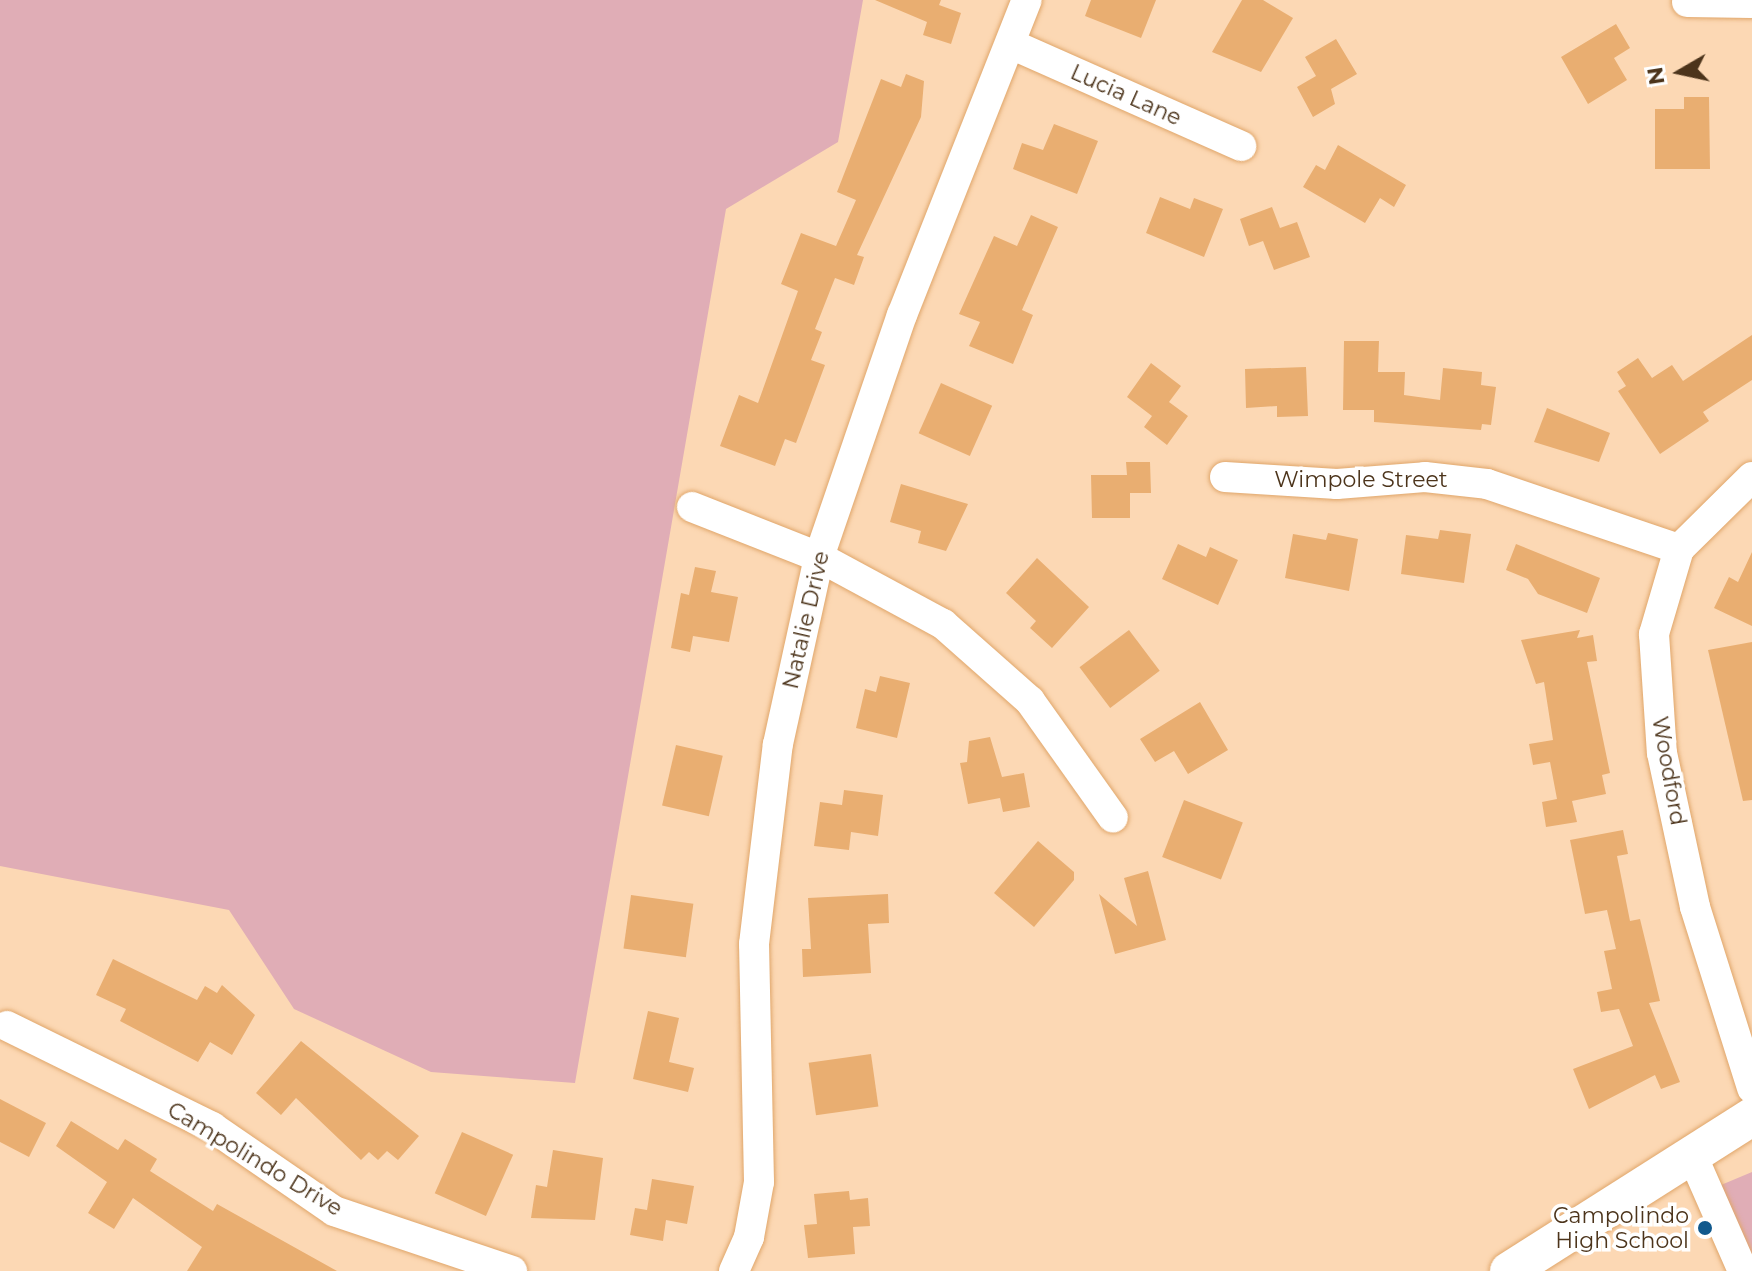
<!DOCTYPE html>
<style>
body{margin:0}
#map{position:relative;width:1752px;height:1271px;overflow:hidden;background:#fcd8b4;font-family:Montserrat,sans-serif}
div>[style]{position:absolute}
[style*='--x']{left:calc(var(--x)*1px);top:calc(var(--y)*1px);width:calc(var(--w)*1px);rotate:calc(var(--a)*1deg)}
.green>*{inset:0;background:#e0adb6}
.building>*{inset:0;background:#e9ae71;transform-origin:0 0}
.roads{filter:drop-shadow(0 0 2px #e0a66a) drop-shadow(0 0 2px #e0a66a)}
.minor>*{height:30px;margin:-15px;padding:0 15px;transform-origin:15px;border-radius:15px;background:#fff}
.major>*{height:38px;margin:-19px;padding:0 19px;transform-origin:19px;border-radius:19px;background:#fff}
.dots>*{width:22px;height:22px;translate:-50% -50%;box-sizing:border-box;border:4px solid #fff;border-radius:50%}
span{translate:-50% -50%;white-space:nowrap;text-align:center;line-height:1.15;-webkit-text-stroke:7px #fff;paint-order:stroke}
.street-label{font-size:22px;color:#4c341b}
.poi-label{font-size:22px;color:#4c341b}
.right{translate:-100% -50%;text-align:right}
.north{position:absolute;left:1640px;top:32px;width:80px;height:80px;-webkit-text-stroke:6px #fff;paint-order:stroke;rotate:261deg;font-size:22px;font-weight:700;line-height:32px;text-align:center;color:#4c341b}
.north::after{content:'';display:block;margin:auto;width:28px;height:36px;background:#4c341b;clip-path:polygon(50% 0,100% 100%,50% 72%,0 100%)}
</style>
<div id="map">
<div class="green">
<div style="clip-path:polygon(0 0,863px 0,838px 142px,726px 209px,575px 1083px,431px 1072px,294px 1009px,229px 910px,0 866px)"></div>
<div style="clip-path:polygon(1752px 1172px,1752px 1261px,1721px 1185px)"></div>
</div>
<div class="building">
<div style="clip-path:polygon(875px 0,941px 0,939px 5px,961px 13px,951px 44px,923px 35px,927px 22px)"></div>
<div style="clip-path:polygon(1091px 0,1156px 0,1141px 38px,1085px 16px)"></div>
<div style="clip-path:polygon(1242px 0,1263px 0,1293px 18px,1261px 72px,1212px 52px)"></div>
<div style="clip-path:polygon(1616px 24px,1630px 48px,1614px 58px,1627px 80px,1588px 104px,1561px 57px)"></div>
<div style="clip-path:polygon(1336px 39px,1357px 74px,1331px 89px,1335px 104px,1313px 117px,1297px 87px,1316px 76px,1305px 57px)"></div>
<div style="clip-path:polygon(906px 74px,924px 81px,921px 117px,857px 255px,864px 257px,854px 285px,835px 278px,815px 329px,822px 332px,811px 360px,825px 365px,796px 443px,785px 439px,775px 466px,720px 446px,739px 395px,758px 403px,798px 291px,781px 284px,801px 233px,836px 246px,856px 200px,837px 192px,881px 79px,901px 87px)"></div>
<div style="clip-path:polygon(1684px 97px,1709px 97px,1710px 169px,1655px 169px,1655px 109px,1684px 109px)"></div>
<div style="clip-path:polygon(1054px 124px,1098px 141px,1077px 194px,1013px 169px,1022px 143px,1043px 150px)"></div>
<div style="clip-path:polygon(1338px 145px,1406px 185px,1394px 207px,1380px 198px,1365px 223px,1303px 187px,1316px 165px,1325px 170px)"></div>
<div style="clip-path:polygon(1160px 197px,1190px 209px,1194px 198px,1223px 209px,1204px 257px,1146px 233px)"></div>
<div style="clip-path:polygon(1272px 207px,1280px 228px,1297px 222px,1310px 257px,1274px 270px,1263px 241px,1249px 246px,1240px 219px)"></div>
<div style="clip-path:polygon(1031px 215px,1058px 227px,1022px 310px,1033px 315px,1013px 364px,969px 346px,980px 322px,959px 314px,994px 236px,1017px 246px)"></div>
<div style="clip-path:polygon(1752px 335px,1752px 380px,1703px 412px,1709px 421px,1660px 454px,1618px 391px,1626px 386px,1617px 372px,1638px 358px,1652px 378px,1672px 365px,1683px 381px)"></div>
<div style="clip-path:polygon(1344px 341px,1379px 341px,1378px 372px,1405px 372px,1404px 395px,1440px 400px,1443px 368px,1482px 372px,1481px 385px,1496px 387px,1491px 425px,1482px 424px,1481px 430px,1374px 422px,1374px 410px,1343px 410px)"></div>
<div style="clip-path:polygon(1151px 363px,1181px 386px,1169px 402px,1188px 416px,1167px 445px,1144px 427px,1152px 416px,1127px 397px)"></div>
<div style="clip-path:polygon(1306px 367px,1308px 416px,1277px 417px,1277px 406px,1246px 408px,1245px 369px)"></div>
<div style="left:941px;top:383px;width:56px;height:55px;rotate:24deg"></div>
<div style="clip-path:polygon(1547px 408px,1610px 433px,1599px 462px,1534px 442px)"></div>
<div style="clip-path:polygon(1126px 462px,1150px 462px,1151px 493px,1130px 493px,1130px 518px,1092px 518px,1091px 475px,1127px 475px)"></div>
<div style="clip-path:polygon(901px 484px,968px 504px,946px 551px,918px 543px,921px 531px,890px 522px)"></div>
<div style="clip-path:polygon(1440px 530px,1471px 534px,1464px 583px,1401px 574px,1406px 535px,1438px 539px)"></div>
<div style="clip-path:polygon(1328px 533px,1358px 539px,1349px 591px,1285px 578px,1293px 534px,1326px 540px)"></div>
<div style="clip-path:polygon(1178px 544px,1206px 557px,1210px 547px,1238px 560px,1218px 605px,1162px 579px)"></div>
<div style="clip-path:polygon(1516px 544px,1600px 578px,1587px 613px,1538px 594px,1528px 579px,1506px 570px)"></div>
<div style="clip-path:polygon(1752px 552px,1752px 626px,1714px 608px,1729px 577px,1738px 582px)"></div>
<div style="clip-path:polygon(1037px 558px,1089px 607px,1052px 648px,1030px 628px,1036px 621px,1006px 593px)"></div>
<div style="clip-path:polygon(695px 567px,716px 571px,711px 592px,738px 597px,729px 642px,693px 636px,690px 652px,671px 648px,681px 593px,689px 595px)"></div>
<div style="left:1129px;top:630px;width:51px;height:62px;rotate:53deg"></div>
<div style="clip-path:polygon(1580px 630px,1577px 638px,1593px 635px,1597px 661px,1587px 662px,1610px 773px,1602px 775px,1606px 794px,1572px 801px,1577px 822px,1546px 827px,1542px 802px,1557px 799px,1550px 762px,1533px 765px,1529px 744px,1553px 740px,1544px 682px,1536px 684px,1521px 640px)"></div>
<div style="clip-path:polygon(1752px 642px,1752px 800px,1743px 801px,1708px 650px)"></div>
<div style="clip-path:polygon(880px 676px,910px 683px,897px 738px,856px 728px,865px 689px,876px 692px)"></div>
<div style="clip-path:polygon(1200px 702px,1228px 750px,1188px 774px,1174px 751px,1155px 762px,1140px 739px)"></div>
<div style="clip-path:polygon(990px 737px,1002px 777px,1024px 773px,1030px 807px,1003px 812px,1000px 798px,968px 804px,960px 763px,967px 762px,969px 741px)"></div>
<div style="left:676px;top:745px;width:48px;height:62px;rotate:13deg"></div>
<div style="clip-path:polygon(844px 790px,883px 795px,878px 836px,851px 832px,849px 850px,814px 846px,820px 802px,842px 805px)"></div>
<div style="left:1184px;top:800px;width:63px;height:61px;rotate:21deg"></div>
<div style="clip-path:polygon(1623px 830px,1628px 854px,1617px 856px,1630px 921px,1640px 919px,1660px 1001px,1649px 1003px,1680px 1082px,1661px 1089px,1655px 1075px,1589px 1109px,1573px 1069px,1633px 1046px,1619px 1009px,1601px 1012px,1597px 992px,1612px 989px,1604px 951px,1616px 949px,1607px 910px,1585px 914px,1570px 840px)"></div>
<div style="clip-path:polygon(1038px 841px,1074px 872px,1074px 880px,1034px 927px,994px 893px)"></div>
<div style="clip-path:polygon(1148px 871px,1166px 940px,1115px 954px,1099px 894px,1137px 926px,1124px 878px)"></div>
<div style="clip-path:polygon(888px 894px,889px 923px,868px 924px,871px 973px,803px 977px,802px 949px,811px 949px,808px 898px)"></div>
<div style="left:631px;top:895px;width:63px;height:54px;rotate:8deg"></div>
<div style="clip-path:polygon(113px 959px,197px 1000px,205px 986px,217px 993px,222px 985px,255px 1015px,232px 1055px,210px 1042px,198px 1062px,120px 1021px,126px 1009px,96px 995px)"></div>
<div style="clip-path:polygon(648px 1011px,679px 1018px,669px 1062px,694px 1068px,688px 1092px,633px 1079px)"></div>
<div style="clip-path:polygon(301px 1041px,419px 1136px,398px 1160px,387px 1151px,378px 1160px,369px 1152px,361px 1160px,296px 1098px,281px 1115px,256px 1093px)"></div>
<div style="left:871px;top:1054px;width:53px;height:63px;rotate:82deg"></div>
<div style="clip-path:polygon(0 1099px,46px 1123px,29px 1157px,0 1142px)"></div>
<div style="clip-path:polygon(71px 1121px,118px 1150px,125px 1139px,157px 1159px,150px 1171px,213px 1211px,217px 1204px,337px 1271px,187px 1271px,202px 1247px,133px 1198px,114px 1229px,88px 1213px,107px 1182px,56px 1146px)"></div>
<div style="left:462px;top:1132px;width:56px;height:67px;rotate:24deg"></div>
<div style="clip-path:polygon(553px 1150px,603px 1158px,595px 1220px,531px 1218px,536px 1185px,547px 1187px)"></div>
<div style="clip-path:polygon(652px 1179px,694px 1186px,687px 1224px,666px 1220px,663px 1241px,630px 1235px,635px 1208px,647px 1210px)"></div>
<div style="clip-path:polygon(849px 1191px,850px 1200px,868px 1198px,870px 1226px,853px 1227px,855px 1254px,808px 1258px,804px 1225px,817px 1224px,814px 1194px)"></div>
</div>
<div class="roads">
<div class="minor">
<div style="--x:1687;--y:2;--w:65;--a:0.9"></div>
<div style="--x:1011;--y:44;--w:252;--a:23.9"></div>
<div style="--x:1225;--y:477;--w:112;--a:3.6"></div>
<div style="--x:1337;--y:484;--w:88;--a:-4.5"></div>
<div style="--x:1425;--y:477;--w:62;--a:6.4"></div>
<div style="--x:1487;--y:484;--w:203;--a:18.7"></div>
<div style="--x:1752;--y:477;--w:103;--a:135.4"></div>
<div style="--x:1679;--y:549;--w:89;--a:106.4"></div>
<div style="--x:1654;--y:634;--w:119;--a:86.2"></div>
<div style="--x:1662;--y:753;--w:157;--a:77.9"></div>
<div style="--x:1695;--y:907;--w:190;--a:72.5"></div>
<div style="--x:692;--y:507;--w:136;--a:21.5"></div>
<div style="--x:819;--y:557;--w:141;--a:28.4"></div>
<div style="--x:943;--y:624;--w:116;--a:41.5"></div>
<div style="--x:1030;--y:701;--w:143;--a:54.6"></div>
<div style="--x:7;--y:1026;--w:229;--a:26.2"></div>
<div style="--x:212;--y:1127;--w:148;--a:34.5"></div>
<div style="--x:334;--y:1211;--w:188;--a:18.6"></div>
<div style="--x:1692;--y:1155;--w:127;--a:66.3"></div>
<div style="--x:734;--y:1271;--w:37;--a:-66"></div>
<div style="--x:749;--y:1237;--w:56;--a:-79.7"></div>
<div style="--x:759;--y:1182;--w:238;--a:-91.2"></div>
<div style="--x:754;--y:944;--w:201;--a:-83.2"></div>
<div style="--x:778;--y:744;--w:191;--a:-77.6"></div>
<div style="--x:819;--y:557;--w:256;--a:-71.1"></div>
<div style="--x:902;--y:315;--w:339;--a:-68.4"></div>
</div>
<div class="major">
<div style="--x:1509;--y:1271;--w:288;--a:-32.4"></div>
</div>
</div>
<div class="dots">
<div style="left:1705px;top:1228px;background:#11598d"></div>
</div>
<div class="street-label">
<span style="left:1126px;top:95px;rotate:24deg">Lucia Lane</span>
<span style="left:1361px;top:480px">Wimpole Street</span>
<span style="left:806px;top:620px;rotate:-77deg">Natalie Drive</span>
<span style="left:1669px;top:771px;rotate:80deg">Woodford</span>
<span style="left:255px;top:1159px;rotate:31deg">Campolindo Drive</span>
</div>
<div class="poi-label">
<span class="right" style="left:1689px;top:1228px">Campolindo<br>High School</span>
</div>
<div class="north">N</div>
</div>
